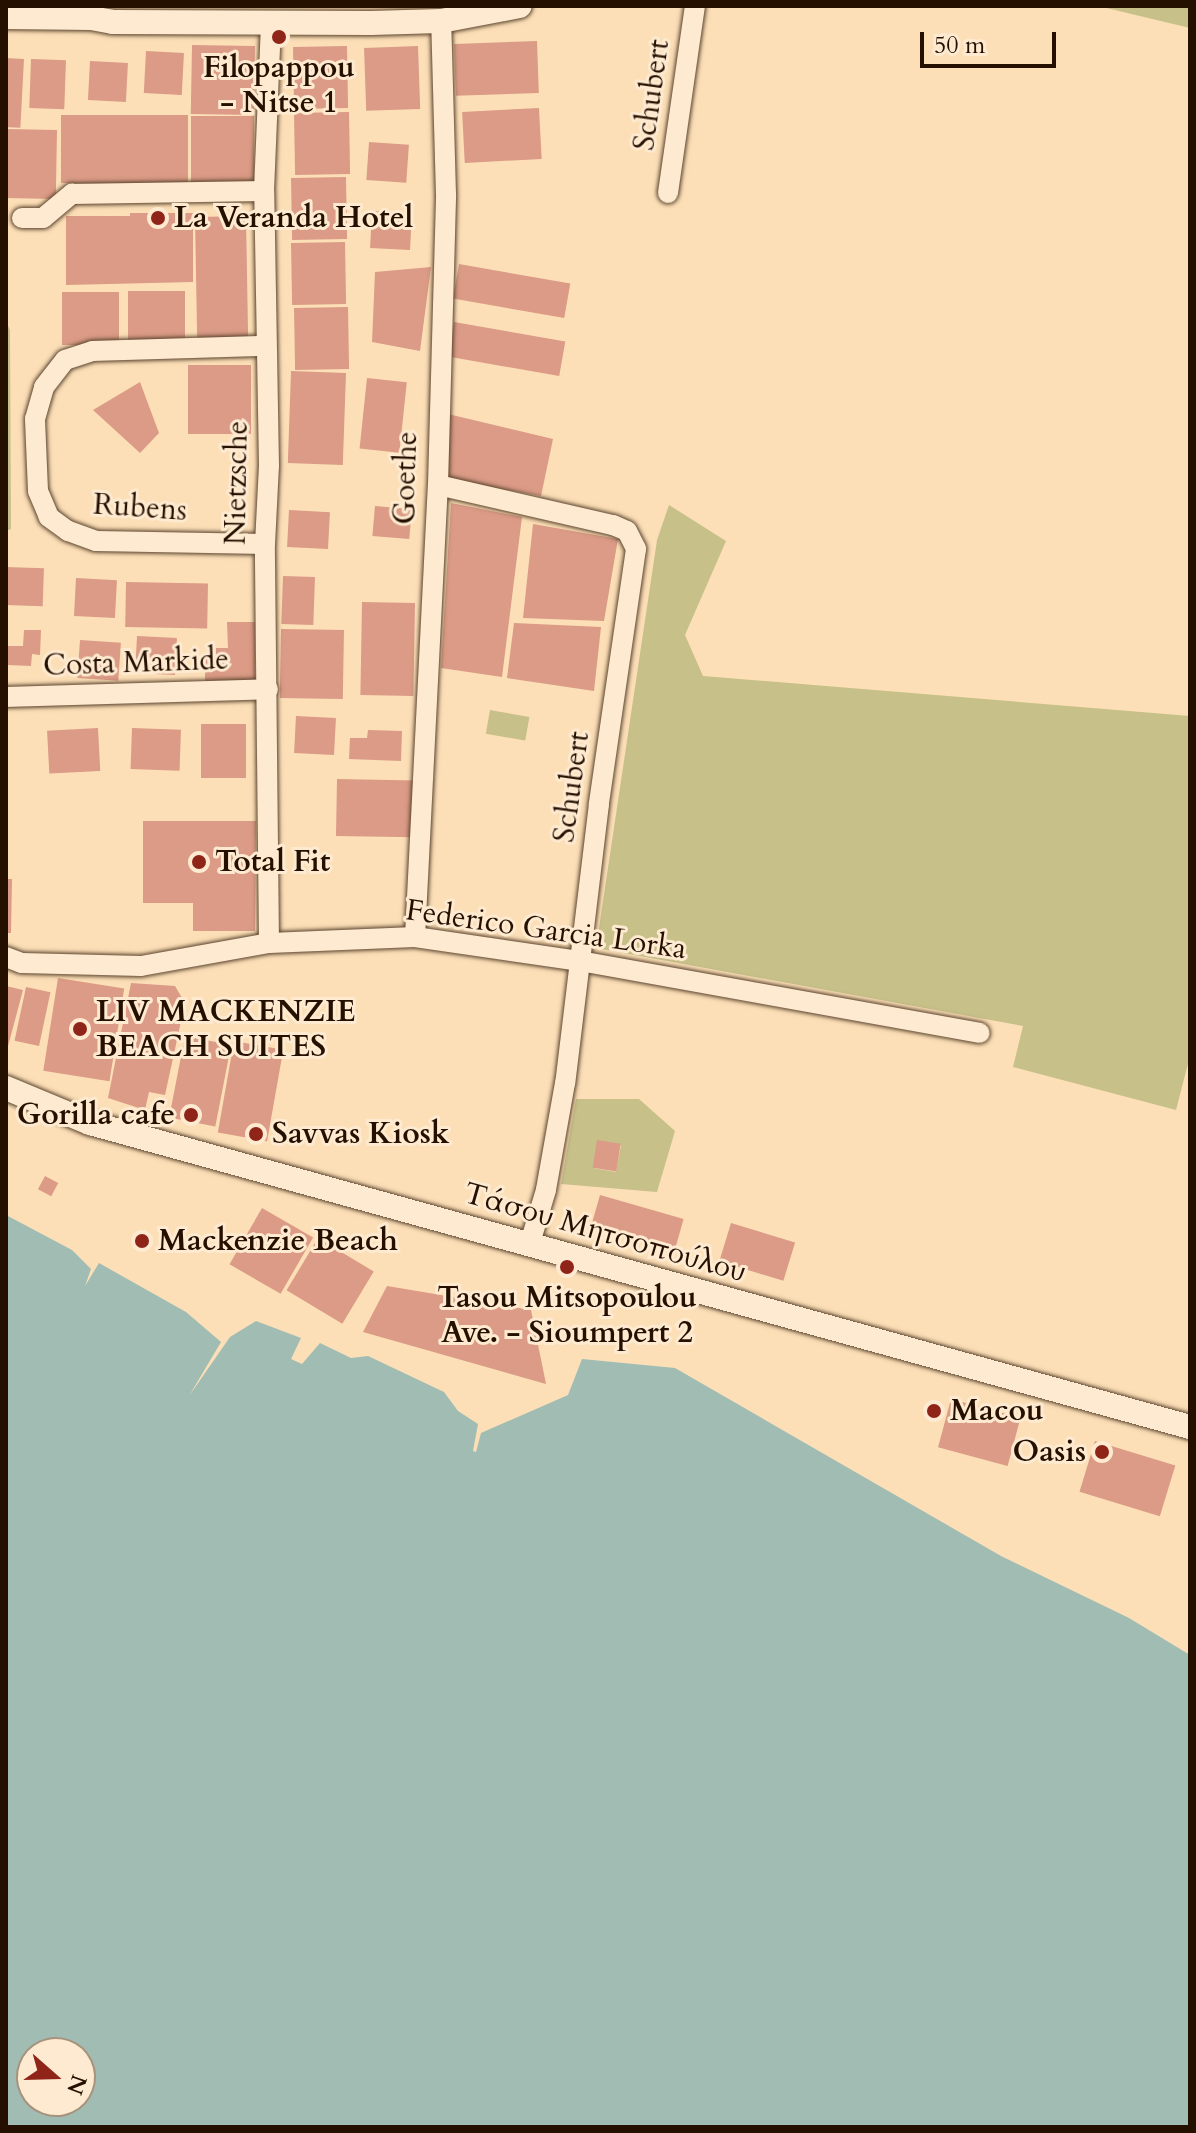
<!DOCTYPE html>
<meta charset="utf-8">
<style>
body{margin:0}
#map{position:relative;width:1196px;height:2133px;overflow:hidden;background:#fcdfb7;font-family:Cardo,serif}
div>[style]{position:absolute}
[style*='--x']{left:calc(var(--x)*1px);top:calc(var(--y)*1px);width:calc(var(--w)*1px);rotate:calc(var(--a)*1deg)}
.green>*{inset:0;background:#c7c089;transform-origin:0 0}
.water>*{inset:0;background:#a0bcb3}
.building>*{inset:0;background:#db9b86;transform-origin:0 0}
.roads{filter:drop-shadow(0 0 2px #5b442e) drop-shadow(0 0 2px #5b442e)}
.minor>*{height:20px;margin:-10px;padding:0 10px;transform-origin:10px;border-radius:10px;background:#fdead0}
.tertiary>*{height:24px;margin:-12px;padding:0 12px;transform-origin:12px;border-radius:12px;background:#fdead0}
.dots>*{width:22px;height:22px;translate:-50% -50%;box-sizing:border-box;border:4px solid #fdead0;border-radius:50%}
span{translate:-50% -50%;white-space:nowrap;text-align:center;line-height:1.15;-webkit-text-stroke:6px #fdead0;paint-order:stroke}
.poi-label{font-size:30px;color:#251000;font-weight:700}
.left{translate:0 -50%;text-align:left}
.right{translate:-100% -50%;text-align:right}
.street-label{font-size:30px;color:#251000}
.frame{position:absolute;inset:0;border:8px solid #251000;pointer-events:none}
.north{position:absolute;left:16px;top:2037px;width:80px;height:80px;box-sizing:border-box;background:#fdead0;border:2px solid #a7937d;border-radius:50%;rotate:110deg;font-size:22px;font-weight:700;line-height:32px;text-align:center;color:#251000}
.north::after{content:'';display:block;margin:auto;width:28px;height:36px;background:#8f2418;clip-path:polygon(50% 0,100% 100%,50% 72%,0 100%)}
.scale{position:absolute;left:920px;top:32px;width:136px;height:36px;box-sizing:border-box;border:4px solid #251000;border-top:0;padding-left:10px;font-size:24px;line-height:28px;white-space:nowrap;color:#251000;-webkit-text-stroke:6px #fdead0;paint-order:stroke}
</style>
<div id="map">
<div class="green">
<div style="clip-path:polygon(1098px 6px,1190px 6px,1190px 28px)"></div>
<div style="clip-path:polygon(6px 322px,10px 330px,11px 529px,6px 531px)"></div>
<div style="clip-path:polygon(669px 505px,726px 541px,685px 635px,703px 676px,1190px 716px,1190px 1056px,1176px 1110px,1013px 1067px,1023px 1026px,596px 948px,657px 540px)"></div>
<div style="left:490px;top:710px;width:40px;height:24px;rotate:10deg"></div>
<div style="clip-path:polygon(evenodd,576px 1099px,639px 1099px,675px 1131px,657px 1192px,561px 1184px,576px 1099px,598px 1141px,621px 1145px,616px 1172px,593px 1168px,598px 1141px)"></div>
</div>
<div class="water">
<div style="clip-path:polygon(evenodd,6px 1215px,72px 1250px,91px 1269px,85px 1286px,99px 1263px,186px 1312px,221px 1342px,189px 1396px,230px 1337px,256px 1321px,301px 1338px,291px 1359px,302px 1364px,320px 1343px,351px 1358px,368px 1356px,444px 1392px,458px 1411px,478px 1424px,473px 1451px,476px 1452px,481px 1433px,568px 1395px,582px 1359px,675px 1368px,1001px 1556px,1129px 1618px,1190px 1655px,1190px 2127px,6px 2127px,6px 1215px,32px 2053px,80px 2053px,80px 2101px,32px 2101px,32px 2053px)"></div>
</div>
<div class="building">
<div style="left:537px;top:41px;width:52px;height:83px;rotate:88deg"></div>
<div style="left:192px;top:45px;width:63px;height:69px;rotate:1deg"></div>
<div style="left:347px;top:46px;width:62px;height:54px;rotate:89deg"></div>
<div style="left:418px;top:46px;width:63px;height:54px;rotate:88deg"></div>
<div style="left:146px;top:51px;width:38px;height:42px;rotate:3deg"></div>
<div style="left:6px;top:58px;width:18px;height:69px;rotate:3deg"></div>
<div style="left:31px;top:59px;width:35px;height:49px;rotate:2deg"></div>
<div style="left:90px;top:61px;width:38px;height:39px;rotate:3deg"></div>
<div style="left:539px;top:108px;width:51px;height:77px;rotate:87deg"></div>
<div style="left:349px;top:112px;width:62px;height:55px;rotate:89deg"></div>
<div style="left:61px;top:115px;width:127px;height:68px"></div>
<div style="left:191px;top:116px;width:63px;height:69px"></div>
<div style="left:6px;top:129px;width:51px;height:69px;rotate:1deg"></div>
<div style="left:369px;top:142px;width:40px;height:38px;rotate:4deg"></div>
<div style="left:346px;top:177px;width:62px;height:55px;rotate:89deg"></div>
<div style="left:372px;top:211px;width:40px;height:37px;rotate:3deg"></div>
<div style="clip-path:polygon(130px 213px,193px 213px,193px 282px,66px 285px,66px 216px,130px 216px)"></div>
<div style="left:246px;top:216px;width:122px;height:51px;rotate:89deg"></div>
<div style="left:345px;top:242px;width:62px;height:54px;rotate:89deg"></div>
<div style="left:459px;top:264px;width:113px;height:35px;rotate:10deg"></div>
<div style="clip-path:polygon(431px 267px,420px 351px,372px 342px,375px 272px)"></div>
<div style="left:185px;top:291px;width:52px;height:57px;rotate:90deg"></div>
<div style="left:119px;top:292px;width:53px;height:57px;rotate:90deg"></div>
<div style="left:348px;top:307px;width:62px;height:54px;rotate:89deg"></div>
<div style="left:454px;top:322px;width:113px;height:35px;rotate:10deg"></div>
<div style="left:188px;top:365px;width:63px;height:69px"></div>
<div style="left:346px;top:373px;width:92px;height:55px;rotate:92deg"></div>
<div style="left:367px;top:378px;width:40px;height:71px;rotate:6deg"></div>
<div style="clip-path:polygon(140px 382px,159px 433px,140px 453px,93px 410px)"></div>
<div style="clip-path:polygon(448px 414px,553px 439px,541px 496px,441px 478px)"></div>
<div style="clip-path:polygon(451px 503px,522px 517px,502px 677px,441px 668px)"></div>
<div style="left:375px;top:506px;width:37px;height:30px;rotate:5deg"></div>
<div style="left:289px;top:510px;width:41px;height:37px;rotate:3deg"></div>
<div style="clip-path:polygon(533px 524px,618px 539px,604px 621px,523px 618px)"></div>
<div style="left:6px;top:567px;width:38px;height:38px;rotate:2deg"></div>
<div style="left:283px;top:576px;width:32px;height:48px;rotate:2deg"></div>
<div style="left:76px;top:578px;width:41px;height:38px;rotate:3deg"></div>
<div style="left:126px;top:582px;width:82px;height:45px;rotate:1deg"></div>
<div style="left:415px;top:603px;width:93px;height:53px;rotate:91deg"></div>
<div style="clip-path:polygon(227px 622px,255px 622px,255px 681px,205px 681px,205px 657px,216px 657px,216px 648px,228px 648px)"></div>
<div style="clip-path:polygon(514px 623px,601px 627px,594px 691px,507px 678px)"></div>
<div style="left:281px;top:629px;width:63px;height:69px;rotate:1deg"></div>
<div style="clip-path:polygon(24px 630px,41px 630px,40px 655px,32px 654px,31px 666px,7px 665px,6px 646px,23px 646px)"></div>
<div style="left:137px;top:636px;width:40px;height:37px;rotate:3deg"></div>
<div style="left:80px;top:640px;width:41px;height:38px;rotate:4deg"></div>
<div style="left:296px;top:716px;width:40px;height:37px;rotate:3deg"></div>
<div style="left:246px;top:724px;width:54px;height:45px;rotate:90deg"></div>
<div style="left:98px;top:728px;width:43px;height:51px;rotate:87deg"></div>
<div style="left:132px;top:728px;width:49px;height:41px;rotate:2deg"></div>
<div style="clip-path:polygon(368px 730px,402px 731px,401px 761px,349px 759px,350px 738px,367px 738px)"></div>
<div style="left:337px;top:779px;width:79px;height:57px;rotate:1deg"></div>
<div style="clip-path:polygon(143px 821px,256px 821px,255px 931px,193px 931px,193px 903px,143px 903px)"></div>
<div style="clip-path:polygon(6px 879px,12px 879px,11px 933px,6px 933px)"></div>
<div style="left:58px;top:978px;width:67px;height:94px;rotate:9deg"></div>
<div style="clip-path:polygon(131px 983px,175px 986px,185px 1003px,165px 1095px,149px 1092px,145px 1110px,108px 1098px)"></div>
<div style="clip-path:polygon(6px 986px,23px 990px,7px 1050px,6px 1050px)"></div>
<div style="left:26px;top:987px;width:25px;height:55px;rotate:12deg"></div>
<div style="left:185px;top:1036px;width:47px;height:83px;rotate:11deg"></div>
<div style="left:234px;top:1041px;width:50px;height:93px;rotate:10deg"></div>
<div style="left:597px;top:1140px;width:24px;height:28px;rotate:9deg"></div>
<div style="left:45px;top:1176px;width:15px;height:15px;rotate:28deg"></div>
<div style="left:600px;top:1195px;width:87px;height:34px;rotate:16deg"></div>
<div style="left:262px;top:1208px;width:59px;height:65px;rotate:30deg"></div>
<div style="left:731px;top:1223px;width:67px;height:40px;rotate:17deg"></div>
<div style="left:318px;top:1238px;width:65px;height:61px;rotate:31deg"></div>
<div style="clip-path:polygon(387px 1286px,531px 1310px,546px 1384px,363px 1332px)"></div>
<div style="left:951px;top:1399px;width:72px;height:50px;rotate:15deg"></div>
<div style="left:1095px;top:1441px;width:84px;height:53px;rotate:17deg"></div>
</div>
<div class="roads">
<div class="minor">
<div style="--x:668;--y:193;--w:189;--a:-81.8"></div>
<div style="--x:22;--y:218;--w:21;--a:0"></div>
<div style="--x:43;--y:218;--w:38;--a:-40"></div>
<div style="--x:72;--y:194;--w:192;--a:-0.9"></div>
<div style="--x:438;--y:485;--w:180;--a:12.9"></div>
<div style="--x:613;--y:525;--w:15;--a:23"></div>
<div style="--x:627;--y:531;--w:20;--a:63"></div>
<div style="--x:636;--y:549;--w:258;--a:98.3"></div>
<div style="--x:599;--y:804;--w:281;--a:96.9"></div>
<div style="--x:565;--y:1083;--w:109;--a:100.1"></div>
<div style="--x:546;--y:1190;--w:55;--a:106.8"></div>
<div style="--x:265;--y:544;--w:169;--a:-179"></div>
<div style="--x:96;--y:541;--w:30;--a:-160"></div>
<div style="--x:68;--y:531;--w:24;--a:-144"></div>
<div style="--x:49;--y:517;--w:28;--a:-113"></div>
<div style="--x:38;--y:491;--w:72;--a:-92.4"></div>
<div style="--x:35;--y:419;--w:33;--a:-74"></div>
<div style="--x:44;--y:387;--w:34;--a:-52"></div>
<div style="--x:65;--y:360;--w:29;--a:-18"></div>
<div style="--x:93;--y:351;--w:173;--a:-1.7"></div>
<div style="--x:6;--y:697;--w:262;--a:-1.7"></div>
<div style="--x:415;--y:937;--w:453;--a:-87.1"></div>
<div style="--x:438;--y:485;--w:290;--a:-88.4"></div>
<div style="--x:446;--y:195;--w:174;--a:-91.6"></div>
<div style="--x:269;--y:943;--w:399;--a:-90.6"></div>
<div style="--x:265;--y:544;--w:78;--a:-87.1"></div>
<div style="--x:269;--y:466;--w:275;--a:-91"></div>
<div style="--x:264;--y:191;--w:168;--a:-87.6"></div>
<div style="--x:6;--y:957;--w:17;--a:21"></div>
<div style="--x:22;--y:963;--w:119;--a:1.4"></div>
<div style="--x:141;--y:966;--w:130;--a:-10.2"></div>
<div style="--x:269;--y:943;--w:146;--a:-2.4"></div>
<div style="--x:415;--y:937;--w:167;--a:8.3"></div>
<div style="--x:580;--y:961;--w:406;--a:10.2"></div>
</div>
<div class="tertiary">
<div style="--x:6;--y:17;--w:85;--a:0.7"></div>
<div style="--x:91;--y:18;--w:22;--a:10"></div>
<div style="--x:113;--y:22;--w:258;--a:0.2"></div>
<div style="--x:371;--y:23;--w:70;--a:-1.6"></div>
<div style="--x:441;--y:21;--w:80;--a:-10.8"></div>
<div style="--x:6;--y:1088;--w:91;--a:22.6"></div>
<div style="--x:90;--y:1123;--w:1141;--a:15.45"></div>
</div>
</div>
<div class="dots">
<div style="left:279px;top:37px;background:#8f2418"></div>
<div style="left:158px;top:218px;background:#8f2418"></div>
<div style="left:199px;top:862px;background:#8f2418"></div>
<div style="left:80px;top:1029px;background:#8f2418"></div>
<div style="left:191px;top:1115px;background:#8f2418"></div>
<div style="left:256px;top:1134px;background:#8f2418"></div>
<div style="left:142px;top:1241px;background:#8f2418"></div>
<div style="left:567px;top:1267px;background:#8f2418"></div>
<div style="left:934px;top:1411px;background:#8f2418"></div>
<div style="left:1102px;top:1452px;background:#8f2418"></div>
</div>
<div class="poi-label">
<span style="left:279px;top:85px">Filopappou<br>- Nitse 1</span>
<span class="left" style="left:174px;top:218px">La Veranda Hotel</span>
<span class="left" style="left:215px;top:862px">Total Fit</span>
<span class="left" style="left:96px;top:1029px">LIV MACKENZIE<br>BEACH SUITES</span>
<span class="right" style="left:175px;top:1115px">Gorilla cafe</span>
<span class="left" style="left:272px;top:1134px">Savvas Kiosk</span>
<span class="left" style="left:158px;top:1241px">Mackenzie Beach</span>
<span style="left:567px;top:1315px">Tasou Mitsopoulou<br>Ave. - Sioumpert 2</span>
<span class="left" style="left:950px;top:1411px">Macou</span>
<span class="right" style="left:1086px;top:1452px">Oasis</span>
</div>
<div class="street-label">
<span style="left:652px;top:95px;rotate:-82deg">Schubert</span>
<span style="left:406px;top:478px;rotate:-88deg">Goethe</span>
<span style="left:237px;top:483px;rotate:-89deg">Nietzsche</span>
<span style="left:140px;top:508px;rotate:4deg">Rubens</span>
<span style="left:136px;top:663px;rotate:-2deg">Costa Markide</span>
<span style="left:572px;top:787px;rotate:-82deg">Schubert</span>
<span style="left:546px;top:930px;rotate:8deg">Federico Garcia Lorka</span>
<span style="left:605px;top:1233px;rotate:16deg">Τάσου Μητσοπούλου</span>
</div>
<div class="frame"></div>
<div class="north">N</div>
<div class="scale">50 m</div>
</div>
